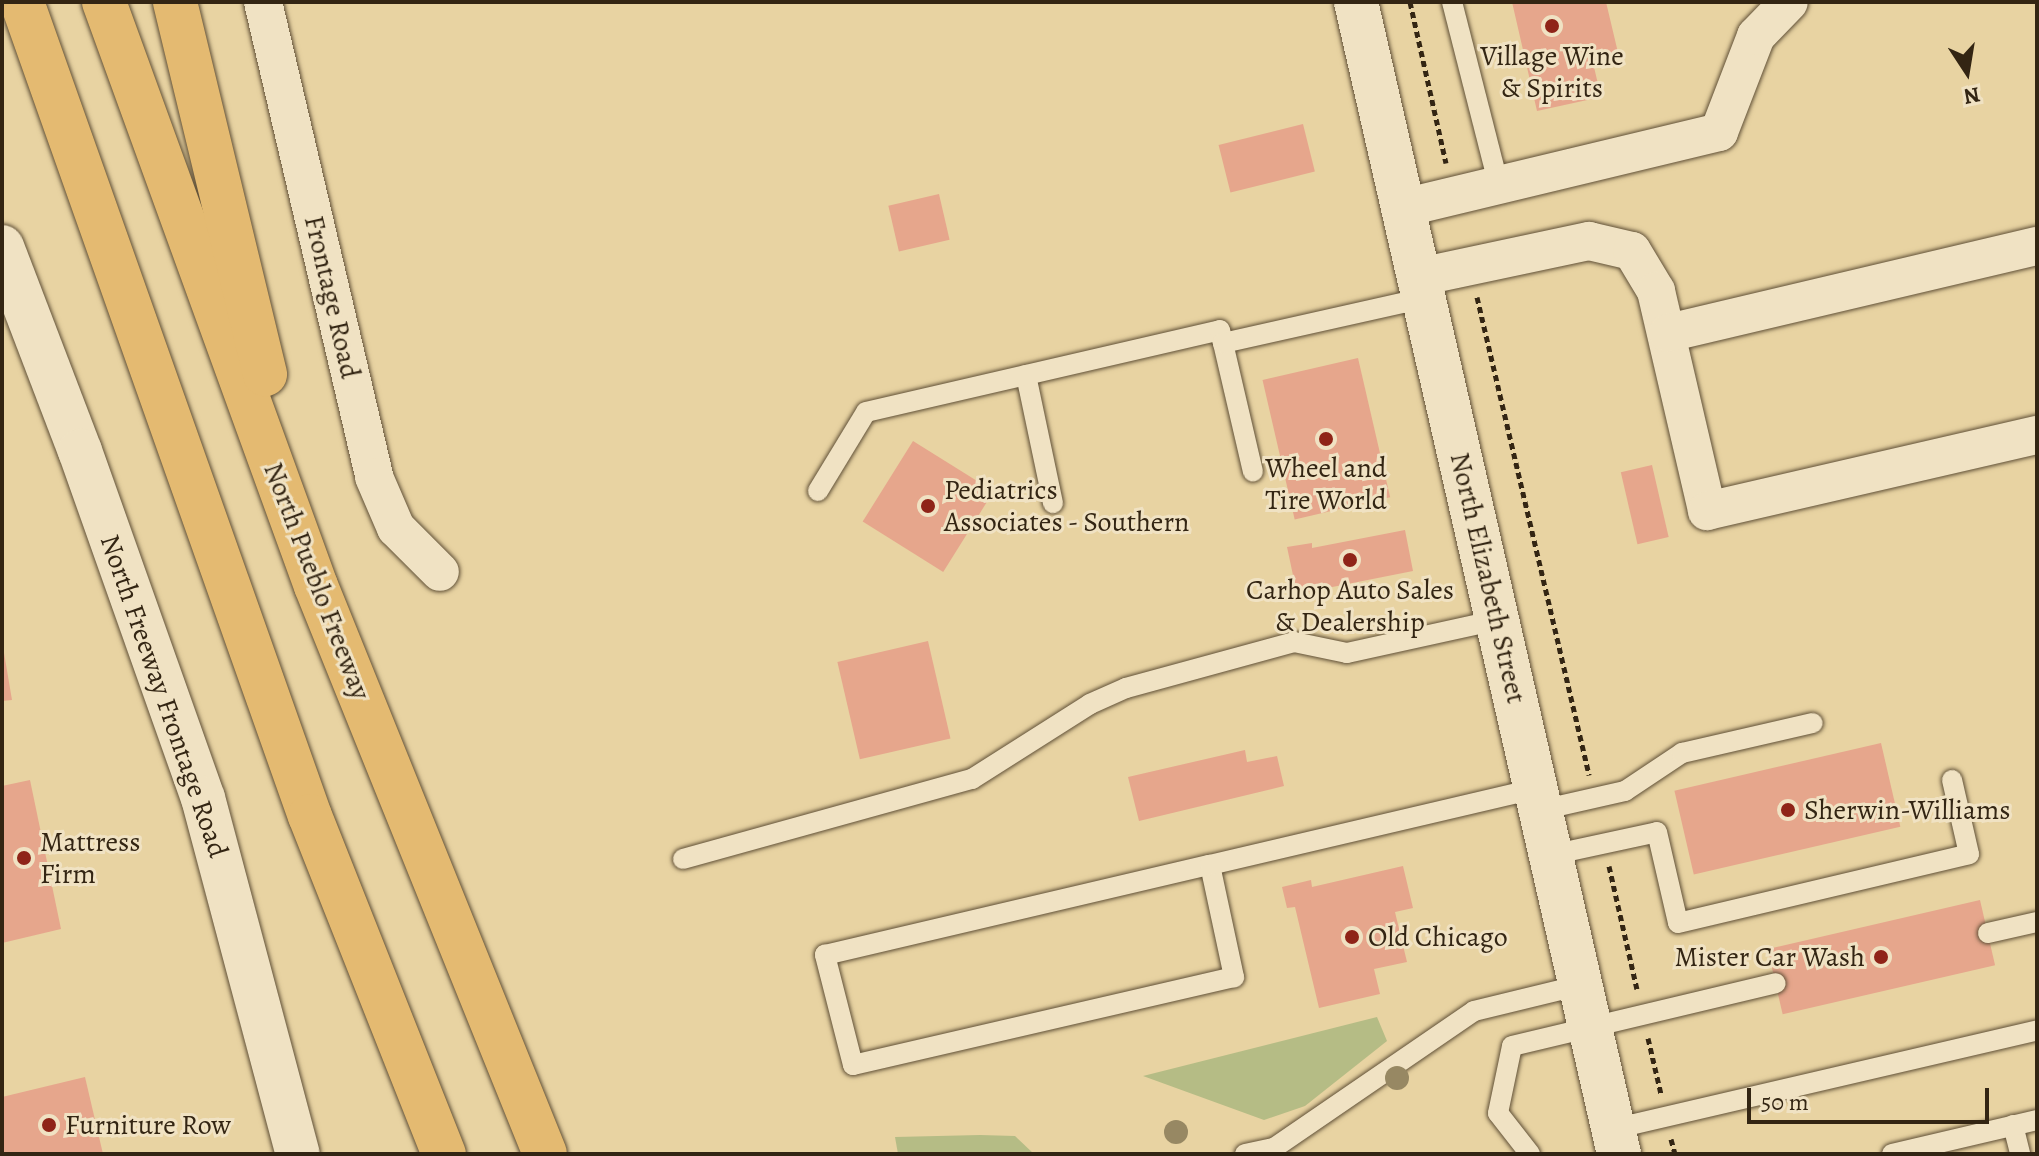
<!DOCTYPE html>
<style>
body{margin:0}
#map{position:relative;width:2039px;height:1156px;overflow:hidden;background:#e8d3a2;font-family:Alegreya,serif}
div>[style]{position:absolute}
[style*='--x']{left:calc(var(--x)*1px);top:calc(var(--y)*1px);width:calc(var(--w)*1px);rotate:calc(var(--a)*1deg)}
.green>*{inset:0;background:#b5bc85}
.building>*{inset:0;background:#e6a68c;transform-origin:0 0}
.path>*{height:5px;margin-top:-2.5px;transform-origin:0;background:repeating-linear-gradient(90deg,#332513 0 6px,transparent 0 10px)}
.roads{filter:drop-shadow(0 0 2px #605037) drop-shadow(0 0 2px #605037)}
.lane>*{height:20px;margin:-10px;padding:0 10px;transform-origin:10px;border-radius:10px;background:#f0e2c3}
.street>*{height:38px;margin:-19px;padding:0 19px;transform-origin:19px;border-radius:19px;background:#f0e2c3}
.secondary>*{height:44px;margin:-22px;padding:0 22px;transform-origin:22px;border-radius:22px;background:#f0e2c3}
.highway>*{height:44px;margin:-22px;padding:0 22px;transform-origin:22px;border-radius:22px;background:#e4ba71}
.trees>*{width:24px;height:24px;margin:-12px;border-radius:50%;background:#978863}
.dots>*{width:22px;height:22px;translate:-50% -50%;box-sizing:border-box;border:4px solid #f0e2c3;border-radius:50%}
span{translate:-50% -50%;white-space:nowrap;text-align:center;line-height:1.15;-webkit-text-stroke:6px #f0e2c3;paint-order:stroke}
.poi-label{font-size:28px;color:#332513}
.left{translate:0 -50%;text-align:left}
.right{translate:-100% -50%;text-align:right}
.street-label{font-size:28px;color:#332513}
.frame{position:absolute;inset:0;border:4px solid #332513;pointer-events:none}
.north{position:absolute;left:1927px;top:32px;width:80px;height:80px;-webkit-text-stroke:6px #f0e2c3;paint-order:stroke;rotate:168deg;font-size:22px;font-weight:700;line-height:32px;text-align:center;color:#332513}
.north::after{content:'';display:block;margin:auto;width:28px;height:36px;background:#332513;clip-path:polygon(50% 0,100% 100%,50% 72%,0 100%)}
.scale{position:absolute;left:1747px;top:1088px;width:242px;height:36px;box-sizing:border-box;border:4px solid #332513;border-top:0;padding-left:10px;font-size:24px;line-height:28px;white-space:nowrap;color:#332513;-webkit-text-stroke:6px #f0e2c3;paint-order:stroke}
</style>
<div id="map">
<div class="green">
<div style="clip-path:polygon(1377px 1017px,1387px 1041px,1305px 1106px,1264px 1120px,1143px 1076px)"></div>
<div style="clip-path:polygon(980px 1135px,1015px 1136px,1034px 1154px,898px 1154px,895px 1137px)"></div>
</div>
<div class="building">
<div style="clip-path:polygon(1512px 2px,1606px 2px,1620px 61px,1594px 67px,1601px 97px,1537px 111px)"></div>
<div style="left:1303px;top:124px;width:49px;height:87px;rotate:76deg"></div>
<div style="left:939px;top:194px;width:47px;height:52px;rotate:77deg"></div>
<div style="left:1358px;top:358px;width:143px;height:98px;rotate:77deg"></div>
<div style="left:913px;top:441px;width:95px;height:95px;rotate:32deg"></div>
<div style="left:1652px;top:465px;width:74px;height:32px;rotate:77deg"></div>
<div style="clip-path:polygon(1405px 530px,1413px 571px,1297px 594px,1287px 547px,1312px 543px,1312px 548px)"></div>
<div style="clip-path:polygon(2px 641px,12px 700px,2px 701px)"></div>
<div style="left:928px;top:641px;width:100px;height:93px;rotate:77deg"></div>
<div style="left:1881px;top:743px;width:86px;height:212px;rotate:77deg"></div>
<div style="clip-path:polygon(1245px 750px,1247px 762px,1277px 756px,1284px 786px,1139px 821px,1128px 777px)"></div>
<div style="clip-path:polygon(30px 780px,61px 929px,2px 943px,2px 786px)"></div>
<div style="clip-path:polygon(1403px 866px,1413px 908px,1395px 912px,1407px 962px,1374px 969px,1380px 994px,1319px 1008px,1295px 907px,1287px 908px,1282px 887px,1311px 880px,1312px 887px)"></div>
<div style="left:1980px;top:900px;width:67px;height:218px;rotate:77deg"></div>
<div style="clip-path:polygon(85px 1077px,103px 1154px,2px 1154px,2px 1097px)"></div>
</div>
<div class="path">
<div style="--x:1410;--y:2;--w:165;--a:77.4"></div>
<div style="--x:1477;--y:297;--w:491;--a:76.8"></div>
<div style="--x:1609;--y:866;--w:126;--a:77.2"></div>
<div style="--x:1648;--y:1038;--w:57;--a:76.9"></div>
<div style="--x:1671;--y:1139;--w:16;--a:75"></div>
</div>
<div class="roads">
<div class="lane">
<div style="--x:1452;--y:2;--w:190;--a:75.7"></div>
<div style="--x:1223;--y:343;--w:132;--a:76.9"></div>
<div style="--x:1026;--y:375;--w:131;--a:78.1"></div>
<div style="--x:818;--y:491;--w:92;--a:-58.7"></div>
<div style="--x:866;--y:412;--w:363;--a:-13"></div>
<div style="--x:1220;--y:330;--w:13;--a:77"></div>
<div style="--x:1223;--y:343;--w:206;--a:-12.6"></div>
<div style="--x:1541;--y:810;--w:86;--a:-12.7"></div>
<div style="--x:1625;--y:791;--w:69;--a:-33.7"></div>
<div style="--x:1682;--y:753;--w:134;--a:-12.9"></div>
<div style="--x:1551;--y:855;--w:108;--a:-12.2"></div>
<div style="--x:1657;--y:832;--w:93;--a:77"></div>
<div style="--x:1678;--y:923;--w:299;--a:-13.3"></div>
<div style="--x:1969;--y:854;--w:76;--a:-102.9"></div>
<div style="--x:683;--y:859;--w:300;--a:-15.5"></div>
<div style="--x:972;--y:779;--w:140;--a:-32.4"></div>
<div style="--x:1090;--y:704;--w:39;--a:-24"></div>
<div style="--x:1126;--y:688;--w:174;--a:-15.3"></div>
<div style="--x:1294;--y:642;--w:54;--a:11.7"></div>
<div style="--x:1347;--y:653;--w:154;--a:-12.4"></div>
<div style="--x:1210;--y:865;--w:115;--a:77.9"></div>
<div style="--x:1234;--y:977;--w:391;--a:167"></div>
<div style="--x:853;--y:1065;--w:114;--a:-104.3"></div>
<div style="--x:825;--y:955;--w:395;--a:-13.2"></div>
<div style="--x:1210;--y:865;--w:334;--a:-13.2"></div>
<div style="--x:1988;--y:933;--w:50;--a:-12.7"></div>
<div style="--x:2013;--y:1125;--w:30;--a:76"></div>
<div style="--x:1613;--y:1129;--w:435;--a:-13.1"></div>
<div style="--x:1245;--y:1154;--w:30;--a:-12"></div>
<div style="--x:1274;--y:1148;--w:242;--a:-34.4"></div>
<div style="--x:1474;--y:1011;--w:110;--a:-13.7"></div>
<div style="--x:1530;--y:1154;--w:52;--a:-128"></div>
<div style="--x:1498;--y:1113;--w:68;--a:-78.2"></div>
<div style="--x:1512;--y:1046;--w:271;--a:-13.4"></div>
<div style="--x:1892;--y:1154;--w:149;--a:-13.2"></div>
</div>
<div class="street">
<div style="--x:263;--y:2;--w:488;--a:76.8"></div>
<div style="--x:374;--y:477;--w:56;--a:66.7"></div>
<div style="--x:396;--y:528;--w:62;--a:45"></div>
<div style="--x:1403;--y:208;--w:325;--a:-13.5"></div>
<div style="--x:1719;--y:132;--w:103;--a:-68.9"></div>
<div style="--x:1756;--y:36;--w:47;--a:-45.9"></div>
<div style="--x:1419;--y:277;--w:174;--a:-12"></div>
<div style="--x:1589;--y:241;--w:44;--a:13.1"></div>
<div style="--x:1632;--y:251;--w:47;--a:59"></div>
<div style="--x:1656;--y:291;--w:226;--a:76.9"></div>
<div style="--x:1707;--y:511;--w:339;--a:-13"></div>
<div style="--x:1668;--y:333;--w:379;--a:-13.3"></div>
</div>
<div class="secondary">
<div style="--x:1356;--y:2;--w:1182;--a:77.14"></div>
<div style="--x:2;--y:247;--w:218;--a:69.1"></div>
<div style="--x:80;--y:451;--w:368;--a:70.5"></div>
<div style="--x:203;--y:798;--w:368;--a:75.1"></div>
</div>
<div class="highway">
<div style="--x:22;--y:2;--w:863;--a:70.52"></div>
<div style="--x:310;--y:816;--w:364;--a:68.4"></div>
<div style="--x:104;--y:2;--w:621;--a:70.05"></div>
<div style="--x:316;--y:586;--w:612;--a:68.04"></div>
<div style="--x:175;--y:2;--w:383;--a:76.4"></div>
</div>
</div>
<div class="trees">
<div style="left:1397px;top:1078px"></div>
<div style="left:1176px;top:1132px"></div>
</div>
<div class="dots">
<div style="left:1552px;top:26px;background:#8f2418"></div>
<div style="left:1326px;top:439px;background:#8f2418"></div>
<div style="left:928px;top:506px;background:#8f2418"></div>
<div style="left:1350px;top:560px;background:#8f2418"></div>
<div style="left:1788px;top:810px;background:#8f2418"></div>
<div style="left:24px;top:858px;background:#8f2418"></div>
<div style="left:1352px;top:937px;background:#8f2418"></div>
<div style="left:1881px;top:957px;background:#8f2418"></div>
<div style="left:49px;top:1125px;background:#8f2418"></div>
</div>
<div class="poi-label">
<span style="left:1552px;top:72px">Village Wine<br>&amp; Spirits</span>
<span style="left:1326px;top:484px">Wheel and<br>Tire World</span>
<span class="left" style="left:944px;top:506px">Pediatrics<br>Associates - Southern</span>
<span style="left:1350px;top:606px">Carhop Auto Sales<br>&amp; Dealership</span>
<span class="left" style="left:1804px;top:810px">Sherwin-Williams</span>
<span class="left" style="left:40px;top:858px">Mattress<br>Firm</span>
<span class="left" style="left:1368px;top:937px">Old Chicago</span>
<span class="right" style="left:1865px;top:957px">Mister Car Wash</span>
<span class="left" style="left:65px;top:1125px">Furniture Row</span>
</div>
<div class="street-label">
<span style="left:332px;top:297px;rotate:77deg">Frontage Road</span>
<span style="left:1488px;top:578px;rotate:77deg">North Elizabeth Street</span>
<span style="left:317px;top:581px;rotate:69deg">North Pueblo Freeway</span>
<span style="left:164px;top:696px;rotate:71deg">North Freeway Frontage Road</span>
</div>
<div class="frame"></div>
<div class="north">N</div>
<div class="scale">50 m</div>
</div>
